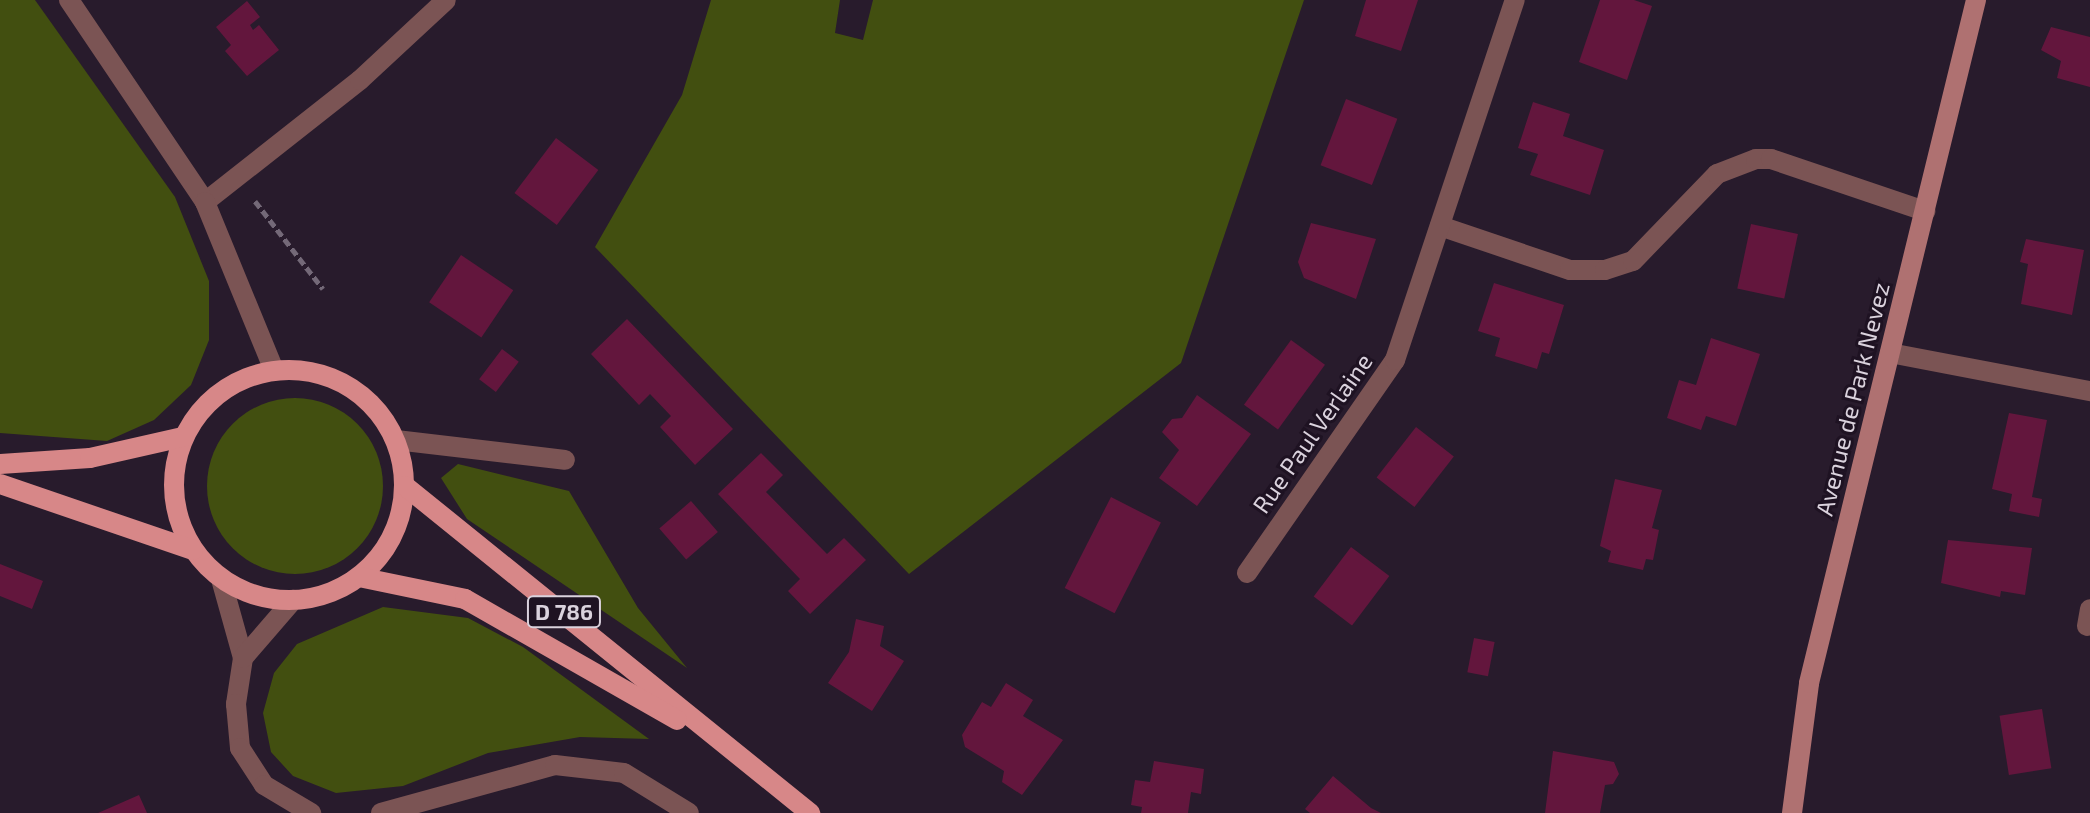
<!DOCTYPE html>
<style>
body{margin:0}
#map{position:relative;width:2090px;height:813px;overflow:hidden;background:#281b2c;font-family:"Exo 2",sans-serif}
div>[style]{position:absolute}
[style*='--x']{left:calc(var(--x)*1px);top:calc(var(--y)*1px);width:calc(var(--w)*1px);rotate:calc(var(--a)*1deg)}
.green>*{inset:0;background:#424f10}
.round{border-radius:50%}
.building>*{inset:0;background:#63163d;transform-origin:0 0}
.path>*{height:5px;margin-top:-2.5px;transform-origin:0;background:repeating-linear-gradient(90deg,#746978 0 8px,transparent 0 12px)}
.lane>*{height:20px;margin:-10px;padding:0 10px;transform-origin:10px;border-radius:10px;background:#7b5454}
.street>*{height:20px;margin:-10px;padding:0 10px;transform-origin:10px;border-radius:10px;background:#7b5454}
.secondary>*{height:20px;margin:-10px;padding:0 10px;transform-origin:10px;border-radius:10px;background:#af7171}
.primary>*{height:20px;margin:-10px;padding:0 10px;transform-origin:10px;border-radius:10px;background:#d78788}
.primary>.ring{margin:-10px;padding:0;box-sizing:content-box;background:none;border:20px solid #d78788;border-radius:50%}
span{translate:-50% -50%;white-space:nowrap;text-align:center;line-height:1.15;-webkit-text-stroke:6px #1e1222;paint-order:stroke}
.shield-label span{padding:2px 6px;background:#1e1222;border:2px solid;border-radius:6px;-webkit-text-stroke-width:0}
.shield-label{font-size:22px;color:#dad2dd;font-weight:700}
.street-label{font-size:24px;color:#dad2dd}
</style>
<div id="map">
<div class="green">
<div style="clip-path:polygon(0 0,35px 0,175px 197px,209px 281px,209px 340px,191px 385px,154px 420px,107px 441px,0 433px)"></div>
<div style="clip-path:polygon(711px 0,840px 0,835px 33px,863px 40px,873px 0,1304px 0,1181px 363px,909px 574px,595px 247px,682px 95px)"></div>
<div class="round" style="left:207px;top:398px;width:176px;height:176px"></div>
<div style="clip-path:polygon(458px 464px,569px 491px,638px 608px,687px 668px,467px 519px,441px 478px)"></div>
<div style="clip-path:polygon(383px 607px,468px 618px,523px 647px,649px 739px,580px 737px,488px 753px,403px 786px,336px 793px,293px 776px,271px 752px,263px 713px,274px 673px,297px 644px)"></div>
</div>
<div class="building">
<div style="clip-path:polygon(1366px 0,1418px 0,1401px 51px,1355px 36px)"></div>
<div style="clip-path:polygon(1600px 0,1634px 0,1652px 6px,1627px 80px,1579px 62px)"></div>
<div style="clip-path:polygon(247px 1px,260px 17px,250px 25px,253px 30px,259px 25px,279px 50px,247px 76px,225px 51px,231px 45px,216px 27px)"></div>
<div style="clip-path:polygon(2051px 27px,2090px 37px,2090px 87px,2057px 78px,2061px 61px,2041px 50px)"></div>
<div style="left:1346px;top:99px;width:55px;height:71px;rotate:21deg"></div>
<div style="clip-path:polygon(1533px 102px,1570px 114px,1563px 136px,1604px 150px,1590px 195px,1530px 175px,1538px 154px,1518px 148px)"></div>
<div style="left:556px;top:138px;width:53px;height:69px;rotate:37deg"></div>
<div style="clip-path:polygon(1311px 223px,1376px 239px,1356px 299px,1304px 278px,1298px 262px)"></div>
<div style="left:1751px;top:224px;width:48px;height:66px;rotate:12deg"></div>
<div style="clip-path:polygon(2026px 239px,2084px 250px,2072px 315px,2021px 304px,2028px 264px,2020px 262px)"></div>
<div style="left:461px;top:255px;width:63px;height:57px;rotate:34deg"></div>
<div style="clip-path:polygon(1494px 283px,1564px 305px,1549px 354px,1542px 352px,1537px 369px,1495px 356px,1500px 338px,1478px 331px)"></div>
<div style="clip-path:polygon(627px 319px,733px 429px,695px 465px,660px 427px,671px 416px,650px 394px,639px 405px,591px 354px)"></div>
<div style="clip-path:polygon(1711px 338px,1760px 354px,1736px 426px,1706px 416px,1701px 430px,1667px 418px,1679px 380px,1696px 385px)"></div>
<div style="left:1291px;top:340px;width:42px;height:80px;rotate:36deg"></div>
<div style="left:502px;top:349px;width:21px;height:38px;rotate:37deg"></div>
<div style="clip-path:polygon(1197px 395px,1251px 434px,1197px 506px,1159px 478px,1179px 450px,1162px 432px,1172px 419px,1182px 418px)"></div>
<div style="clip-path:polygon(2009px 413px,2047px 420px,2032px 497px,2042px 499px,2039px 517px,2009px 511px,2012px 494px,1992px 489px)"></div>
<div style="left:1416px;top:427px;width:48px;height:64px;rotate:38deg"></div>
<div style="clip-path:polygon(761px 453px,783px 475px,766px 492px,827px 554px,844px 538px,866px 560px,810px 614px,788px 591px,800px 579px,718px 494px)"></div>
<div style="clip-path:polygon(1615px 479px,1662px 490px,1652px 528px,1659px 530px,1653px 560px,1646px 559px,1643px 570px,1608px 562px,1611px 551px,1600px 546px)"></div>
<div style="left:1111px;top:497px;width:56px;height:102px;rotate:27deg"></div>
<div style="left:691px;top:501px;width:41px;height:42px;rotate:49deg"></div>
<div style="clip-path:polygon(1948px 540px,2032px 548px,2025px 595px,2001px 591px,2000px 597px,1941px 583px)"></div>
<div style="left:1351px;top:547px;width:48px;height:62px;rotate:37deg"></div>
<div style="clip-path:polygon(0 564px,43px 581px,32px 609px,0 596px)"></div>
<div style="clip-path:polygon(856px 619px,884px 626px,880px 646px,904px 661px,872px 711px,828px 683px,849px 652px)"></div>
<div style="left:1474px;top:638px;width:21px;height:35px;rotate:11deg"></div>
<div style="clip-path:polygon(1006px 683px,1033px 700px,1023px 716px,1063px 740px,1022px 795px,1002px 782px,1004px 771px,965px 747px,962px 735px,982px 702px,991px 707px)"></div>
<div style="left:2042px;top:709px;width:60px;height:43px;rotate:81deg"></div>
<div style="clip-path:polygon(1553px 751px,1614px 762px,1619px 774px,1613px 784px,1605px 785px,1600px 813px,1545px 813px)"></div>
<div style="clip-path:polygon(1154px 761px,1204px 769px,1201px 794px,1191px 792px,1188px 813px,1141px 813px,1142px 807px,1131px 805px,1135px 780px,1150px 782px)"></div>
<div style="clip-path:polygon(1333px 776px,1371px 808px,1381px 813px,1310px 813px,1305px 809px)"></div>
<div style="clip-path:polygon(139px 795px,147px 813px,85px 813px,98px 813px)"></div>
</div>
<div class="path">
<div style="--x:255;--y:201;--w:111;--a:52.3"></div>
</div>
<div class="lane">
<div style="--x:205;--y:202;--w:197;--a:-38.2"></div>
<div style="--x:360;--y:80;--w:117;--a:-42.9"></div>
</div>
<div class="street">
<div style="--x:69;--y:0;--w:244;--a:56"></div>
<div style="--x:205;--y:202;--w:182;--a:67.7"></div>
<div style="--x:1440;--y:226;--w:137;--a:18.7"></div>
<div style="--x:1570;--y:270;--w:35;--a:0"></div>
<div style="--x:1605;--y:270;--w:29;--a:-18"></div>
<div style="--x:1633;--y:261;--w:121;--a:-46"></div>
<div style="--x:1717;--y:174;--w:42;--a:-21"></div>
<div style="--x:1756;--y:159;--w:15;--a:0"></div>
<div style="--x:1771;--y:159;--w:163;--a:18.7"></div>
<div style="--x:1890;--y:353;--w:204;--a:10.8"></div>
<div style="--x:396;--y:440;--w:170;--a:6.7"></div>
<div style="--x:1247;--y:573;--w:259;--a:-55.2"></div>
<div style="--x:1395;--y:360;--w:379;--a:-71.6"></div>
<div style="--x:221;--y:579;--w:82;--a:74.4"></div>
<div style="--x:243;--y:658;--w:47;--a:98.7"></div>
<div style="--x:236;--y:704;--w:44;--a:84.8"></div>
<div style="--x:240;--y:748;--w:44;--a:57"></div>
<div style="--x:264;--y:785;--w:55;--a:30.8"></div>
<div style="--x:2087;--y:626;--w:17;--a:-80"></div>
<div style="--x:243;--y:658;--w:77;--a:-49.2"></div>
<div style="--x:381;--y:813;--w:180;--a:-15.4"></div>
<div style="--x:555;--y:765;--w:69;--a:6.6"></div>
<div style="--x:624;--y:773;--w:76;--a:31.6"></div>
</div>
<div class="secondary">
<div style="--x:1792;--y:813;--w:131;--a:-82.5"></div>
<div style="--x:1809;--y:683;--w:703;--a:-76.26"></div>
</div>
<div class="primary">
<div class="ring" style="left:174px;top:370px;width:210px;height:210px"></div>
<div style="--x:0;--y:464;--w:90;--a:-3.8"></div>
<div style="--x:90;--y:458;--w:95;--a:-12.7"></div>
<div style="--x:0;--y:484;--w:204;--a:18.9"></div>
<div style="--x:405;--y:486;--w:521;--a:38.92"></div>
<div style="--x:359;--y:577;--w:108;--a:11.7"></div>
<div style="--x:465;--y:599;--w:244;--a:29.7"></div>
</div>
<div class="shield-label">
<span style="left:564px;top:612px">D 786</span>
</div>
<div class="street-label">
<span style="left:1852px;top:399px;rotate:-76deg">Avenue de Park Nevez</span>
<span style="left:1312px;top:433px;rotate:-55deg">Rue Paul Verlaine</span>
</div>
</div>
